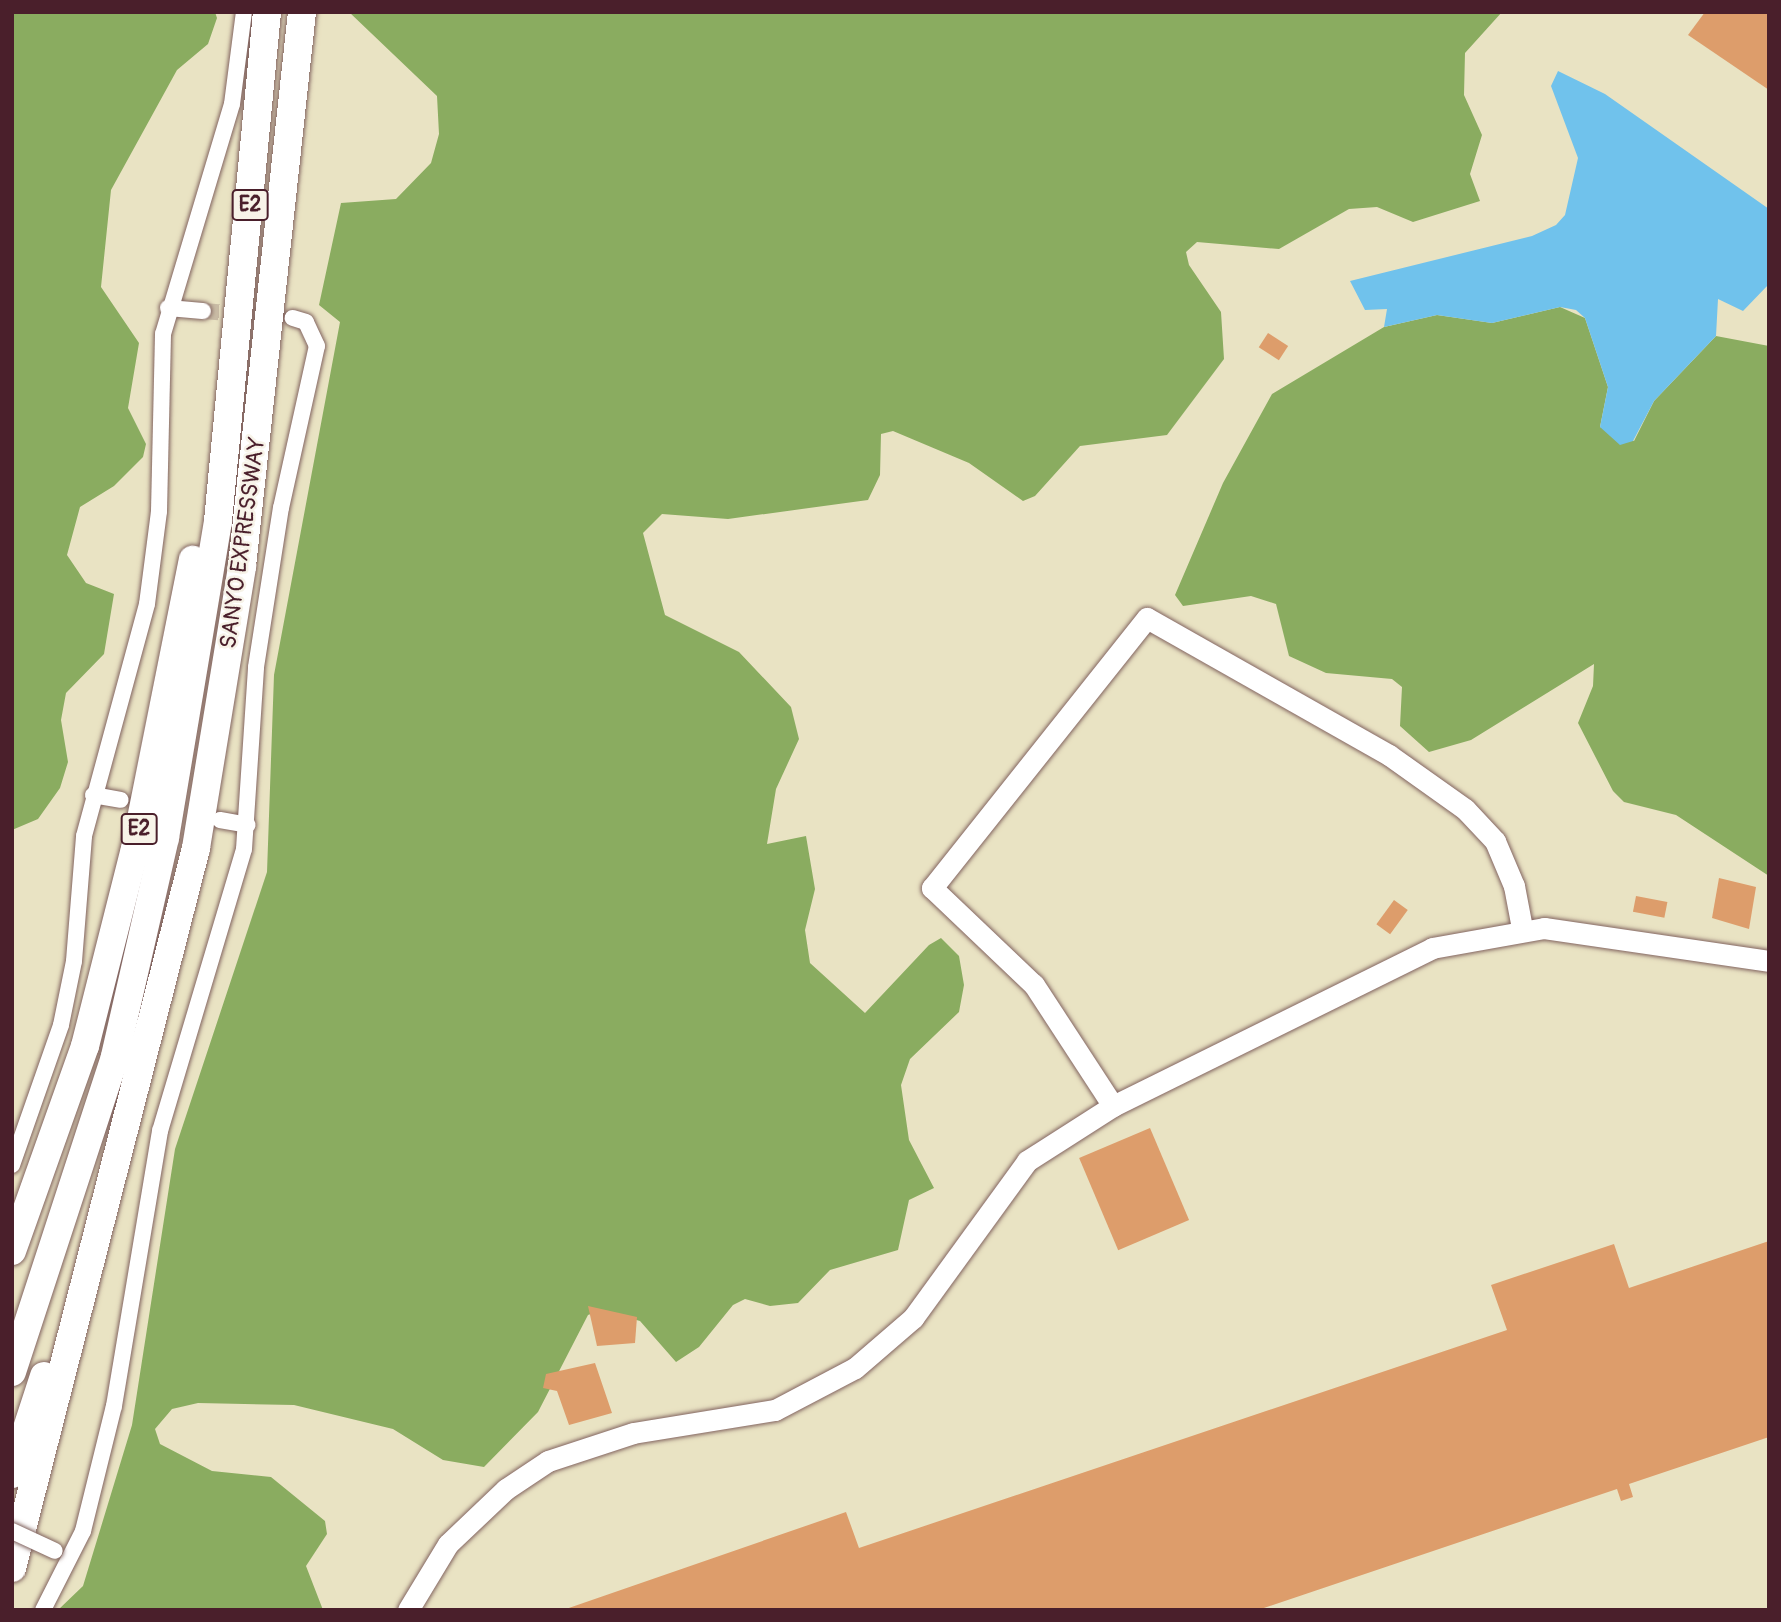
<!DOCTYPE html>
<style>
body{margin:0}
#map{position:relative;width:1781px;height:1622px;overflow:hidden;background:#e9e3c3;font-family:Pangolin,sans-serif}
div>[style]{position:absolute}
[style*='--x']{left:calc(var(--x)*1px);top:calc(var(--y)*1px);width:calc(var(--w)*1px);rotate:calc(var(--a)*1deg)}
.forest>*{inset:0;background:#8aac60}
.water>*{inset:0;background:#70c2ec}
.building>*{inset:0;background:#dd9d6b;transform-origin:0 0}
.street-tunnel>*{height:16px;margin-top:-8px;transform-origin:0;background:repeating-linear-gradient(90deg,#c9bca5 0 16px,transparent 0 24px)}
.roads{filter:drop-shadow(0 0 2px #826460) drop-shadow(0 0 2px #826460)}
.street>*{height:16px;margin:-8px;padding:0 8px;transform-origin:8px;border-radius:8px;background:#fff}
.secondary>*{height:21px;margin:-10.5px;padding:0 10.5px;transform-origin:10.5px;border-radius:10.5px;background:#fff}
.highway>*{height:28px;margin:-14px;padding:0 14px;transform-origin:14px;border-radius:14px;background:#fff}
.bridges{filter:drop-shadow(0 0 2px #826460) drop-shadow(0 0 2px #826460)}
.street-bridge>*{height:16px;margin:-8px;padding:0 8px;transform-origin:8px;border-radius:8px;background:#fff}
span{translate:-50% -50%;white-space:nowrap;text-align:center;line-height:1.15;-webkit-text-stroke:5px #f7f3e8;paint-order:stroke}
.shield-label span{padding:2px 5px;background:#f7f3e8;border:2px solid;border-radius:5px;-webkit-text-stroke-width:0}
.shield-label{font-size:21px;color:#4a1f2b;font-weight:700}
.street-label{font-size:23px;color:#4a1f2b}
.frame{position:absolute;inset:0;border:14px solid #4a1f2b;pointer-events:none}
</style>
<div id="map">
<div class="forest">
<div style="clip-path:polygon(12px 12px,215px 12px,217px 18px,208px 44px,177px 70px,111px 190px,101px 287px,139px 343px,128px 408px,146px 444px,143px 457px,114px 486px,80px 507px,67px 555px,86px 583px,114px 594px,104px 654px,66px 693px,61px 720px,68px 762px,60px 788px,38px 819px,12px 830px)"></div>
<div style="clip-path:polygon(349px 12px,1502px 12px,1465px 53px,1464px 95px,1482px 135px,1470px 174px,1480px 201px,1413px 222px,1377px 207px,1349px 209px,1279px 249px,1197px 242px,1186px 252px,1189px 265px,1221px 312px,1224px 359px,1167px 435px,1080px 446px,1035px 496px,1023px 501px,969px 463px,893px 431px,881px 434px,880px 475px,868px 500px,728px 519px,662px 514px,643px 533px,665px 615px,739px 652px,791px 707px,799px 739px,776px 789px,767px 844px,806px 836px,815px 889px,805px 930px,810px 963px,865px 1013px,929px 945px,941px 938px,959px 956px,964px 985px,959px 1012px,910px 1059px,901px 1085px,909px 1140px,934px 1188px,909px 1200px,898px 1250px,830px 1270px,798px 1303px,770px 1306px,745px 1299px,733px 1305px,699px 1347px,676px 1362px,640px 1321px,601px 1310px,588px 1315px,538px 1412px,484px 1467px,443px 1460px,393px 1429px,294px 1405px,198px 1403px,172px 1409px,155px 1429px,160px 1444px,212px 1471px,271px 1477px,325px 1521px,327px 1534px,306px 1566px,323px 1610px,58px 1610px,83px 1586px,132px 1425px,175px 1149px,267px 872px,274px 675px,340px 322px,319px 305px,341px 203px,396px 199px,431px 163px,439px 134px,437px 96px)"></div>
<div style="clip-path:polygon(1560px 307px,1585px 318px,1608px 387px,1600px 427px,1634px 441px,1654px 401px,1716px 336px,1769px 346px,1769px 876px,1676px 815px,1624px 802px,1613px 791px,1578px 723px,1593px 686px,1594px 664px,1471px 740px,1429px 752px,1400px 726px,1402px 687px,1392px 679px,1326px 673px,1289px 656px,1276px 604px,1251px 596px,1183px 606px,1175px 595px,1223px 483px,1272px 394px,1384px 327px,1437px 315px,1492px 323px)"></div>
</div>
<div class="water">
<div style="clip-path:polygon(1558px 71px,1605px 94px,1769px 209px,1769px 284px,1743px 311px,1718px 299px,1716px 336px,1654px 401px,1633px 441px,1620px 445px,1600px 427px,1608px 387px,1585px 318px,1576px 310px,1560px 307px,1492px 323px,1437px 315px,1384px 327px,1387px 309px,1365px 310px,1350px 281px,1532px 236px,1556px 225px,1565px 215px,1578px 158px,1551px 86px)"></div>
</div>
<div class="building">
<div style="clip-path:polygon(1705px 12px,1769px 12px,1769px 90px,1688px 35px)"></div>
<div style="left:1268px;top:333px;width:24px;height:17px;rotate:33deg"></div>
<div style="clip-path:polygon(1719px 878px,1756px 887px,1749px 929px,1712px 918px)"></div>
<div style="left:1636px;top:896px;width:32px;height:16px;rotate:11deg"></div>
<div style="left:1394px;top:900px;width:17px;height:30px;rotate:36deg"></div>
<div style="left:1150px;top:1128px;width:100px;height:77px;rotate:67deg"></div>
<div style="clip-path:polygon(1769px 1241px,1769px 1437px,1629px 1484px,1633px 1497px,1621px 1501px,1617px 1489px,1258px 1610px,563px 1610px,846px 1512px,859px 1548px,1507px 1330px,1491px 1285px,1614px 1244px,1629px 1288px)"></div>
<div style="clip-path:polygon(588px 1306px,637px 1317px,635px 1343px,597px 1346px)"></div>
<div style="clip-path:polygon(595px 1363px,612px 1413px,569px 1425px,557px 1391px,543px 1388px,546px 1374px)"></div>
</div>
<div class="street-tunnel">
<div style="--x:203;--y:311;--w:74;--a:4.6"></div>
</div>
<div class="roads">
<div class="street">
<div style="--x:168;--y:308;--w:35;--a:5"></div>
<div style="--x:93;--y:795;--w:28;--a:10"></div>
<div style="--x:220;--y:820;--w:28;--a:10"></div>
<div style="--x:12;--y:1165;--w:148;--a:-70.7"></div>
<div style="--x:61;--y:1025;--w:65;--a:-78.5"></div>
<div style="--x:74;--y:961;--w:125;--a:-85.4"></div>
<div style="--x:84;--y:836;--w:240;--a:-74.8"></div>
<div style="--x:147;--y:604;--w:94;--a:-82.6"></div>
<div style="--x:159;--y:511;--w:177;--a:-88.7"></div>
<div style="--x:163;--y:334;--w:240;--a:-73.3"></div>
<div style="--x:232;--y:104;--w:93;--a:-82.6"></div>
<div style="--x:43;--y:1610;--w:89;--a:-63.1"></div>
<div style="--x:83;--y:1531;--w:129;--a:-76.1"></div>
<div style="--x:114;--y:1406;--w:279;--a:-80.5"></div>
<div style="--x:160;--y:1131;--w:294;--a:-73.4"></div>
<div style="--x:244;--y:849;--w:182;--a:-86.2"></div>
<div style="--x:256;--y:667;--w:161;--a:-81.1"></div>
<div style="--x:281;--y:508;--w:166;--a:-77.5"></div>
<div style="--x:317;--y:346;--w:26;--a:-115"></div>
<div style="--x:306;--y:322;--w:14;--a:-163"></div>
</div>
<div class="secondary">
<div style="--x:1113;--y:1106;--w:145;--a:-123.1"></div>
<div style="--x:1034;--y:985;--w:141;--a:-136.4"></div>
<div style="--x:932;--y:888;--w:345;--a:-51.5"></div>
<div style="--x:1147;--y:618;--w:278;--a:29.5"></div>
<div style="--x:1389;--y:755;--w:93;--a:35.4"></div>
<div style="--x:1465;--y:809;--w:44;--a:46.8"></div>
<div style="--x:1495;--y:841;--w:49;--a:67.1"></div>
<div style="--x:1514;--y:886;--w:43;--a:79.2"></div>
<div style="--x:408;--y:1610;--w:77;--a:-58.8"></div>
<div style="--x:448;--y:1544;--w:80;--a:-43.5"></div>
<div style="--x:506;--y:1489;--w:50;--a:-33.7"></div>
<div style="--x:548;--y:1461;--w:89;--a:-18.2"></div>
<div style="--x:633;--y:1433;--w:144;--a:-9.2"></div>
<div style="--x:775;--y:1410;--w:90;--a:-27.7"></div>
<div style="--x:855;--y:1368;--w:77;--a:-40.8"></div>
<div style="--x:913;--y:1318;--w:194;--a:-54"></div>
<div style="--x:1027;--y:1161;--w:102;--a:-32.6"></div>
<div style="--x:1113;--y:1106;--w:356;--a:-26.3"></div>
<div style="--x:1432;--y:948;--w:114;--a:-10.1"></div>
<div style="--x:1544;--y:928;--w:227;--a:8.3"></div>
</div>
<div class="highway">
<div style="--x:12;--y:1251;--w:218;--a:-70.4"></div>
<div style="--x:85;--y:1046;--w:203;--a:-75.8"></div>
<div style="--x:135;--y:849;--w:295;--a:-78.7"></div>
<div style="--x:12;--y:1372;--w:332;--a:-71.9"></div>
<div style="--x:115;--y:1056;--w:224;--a:-77.1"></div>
<div style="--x:165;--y:838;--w:321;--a:-80.5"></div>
<div style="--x:218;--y:521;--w:511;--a:-84.5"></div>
<div style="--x:12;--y:1474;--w:103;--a:-71.9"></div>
<div style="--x:12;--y:1568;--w:743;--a:-75.66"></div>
<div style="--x:196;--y:848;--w:286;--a:-80.7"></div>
<div style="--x:242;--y:566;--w:557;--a:-83.82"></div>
</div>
</div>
<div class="bridges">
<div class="street-bridge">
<div style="--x:12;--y:1531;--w:47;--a:24.9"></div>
</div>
</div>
<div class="shield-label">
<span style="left:250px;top:205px">E2</span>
<span style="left:139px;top:829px">E2</span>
</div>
<div class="street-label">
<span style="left:243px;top:543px;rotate:-82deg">SANYO EXPRESSWAY</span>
</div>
<div class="frame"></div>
</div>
